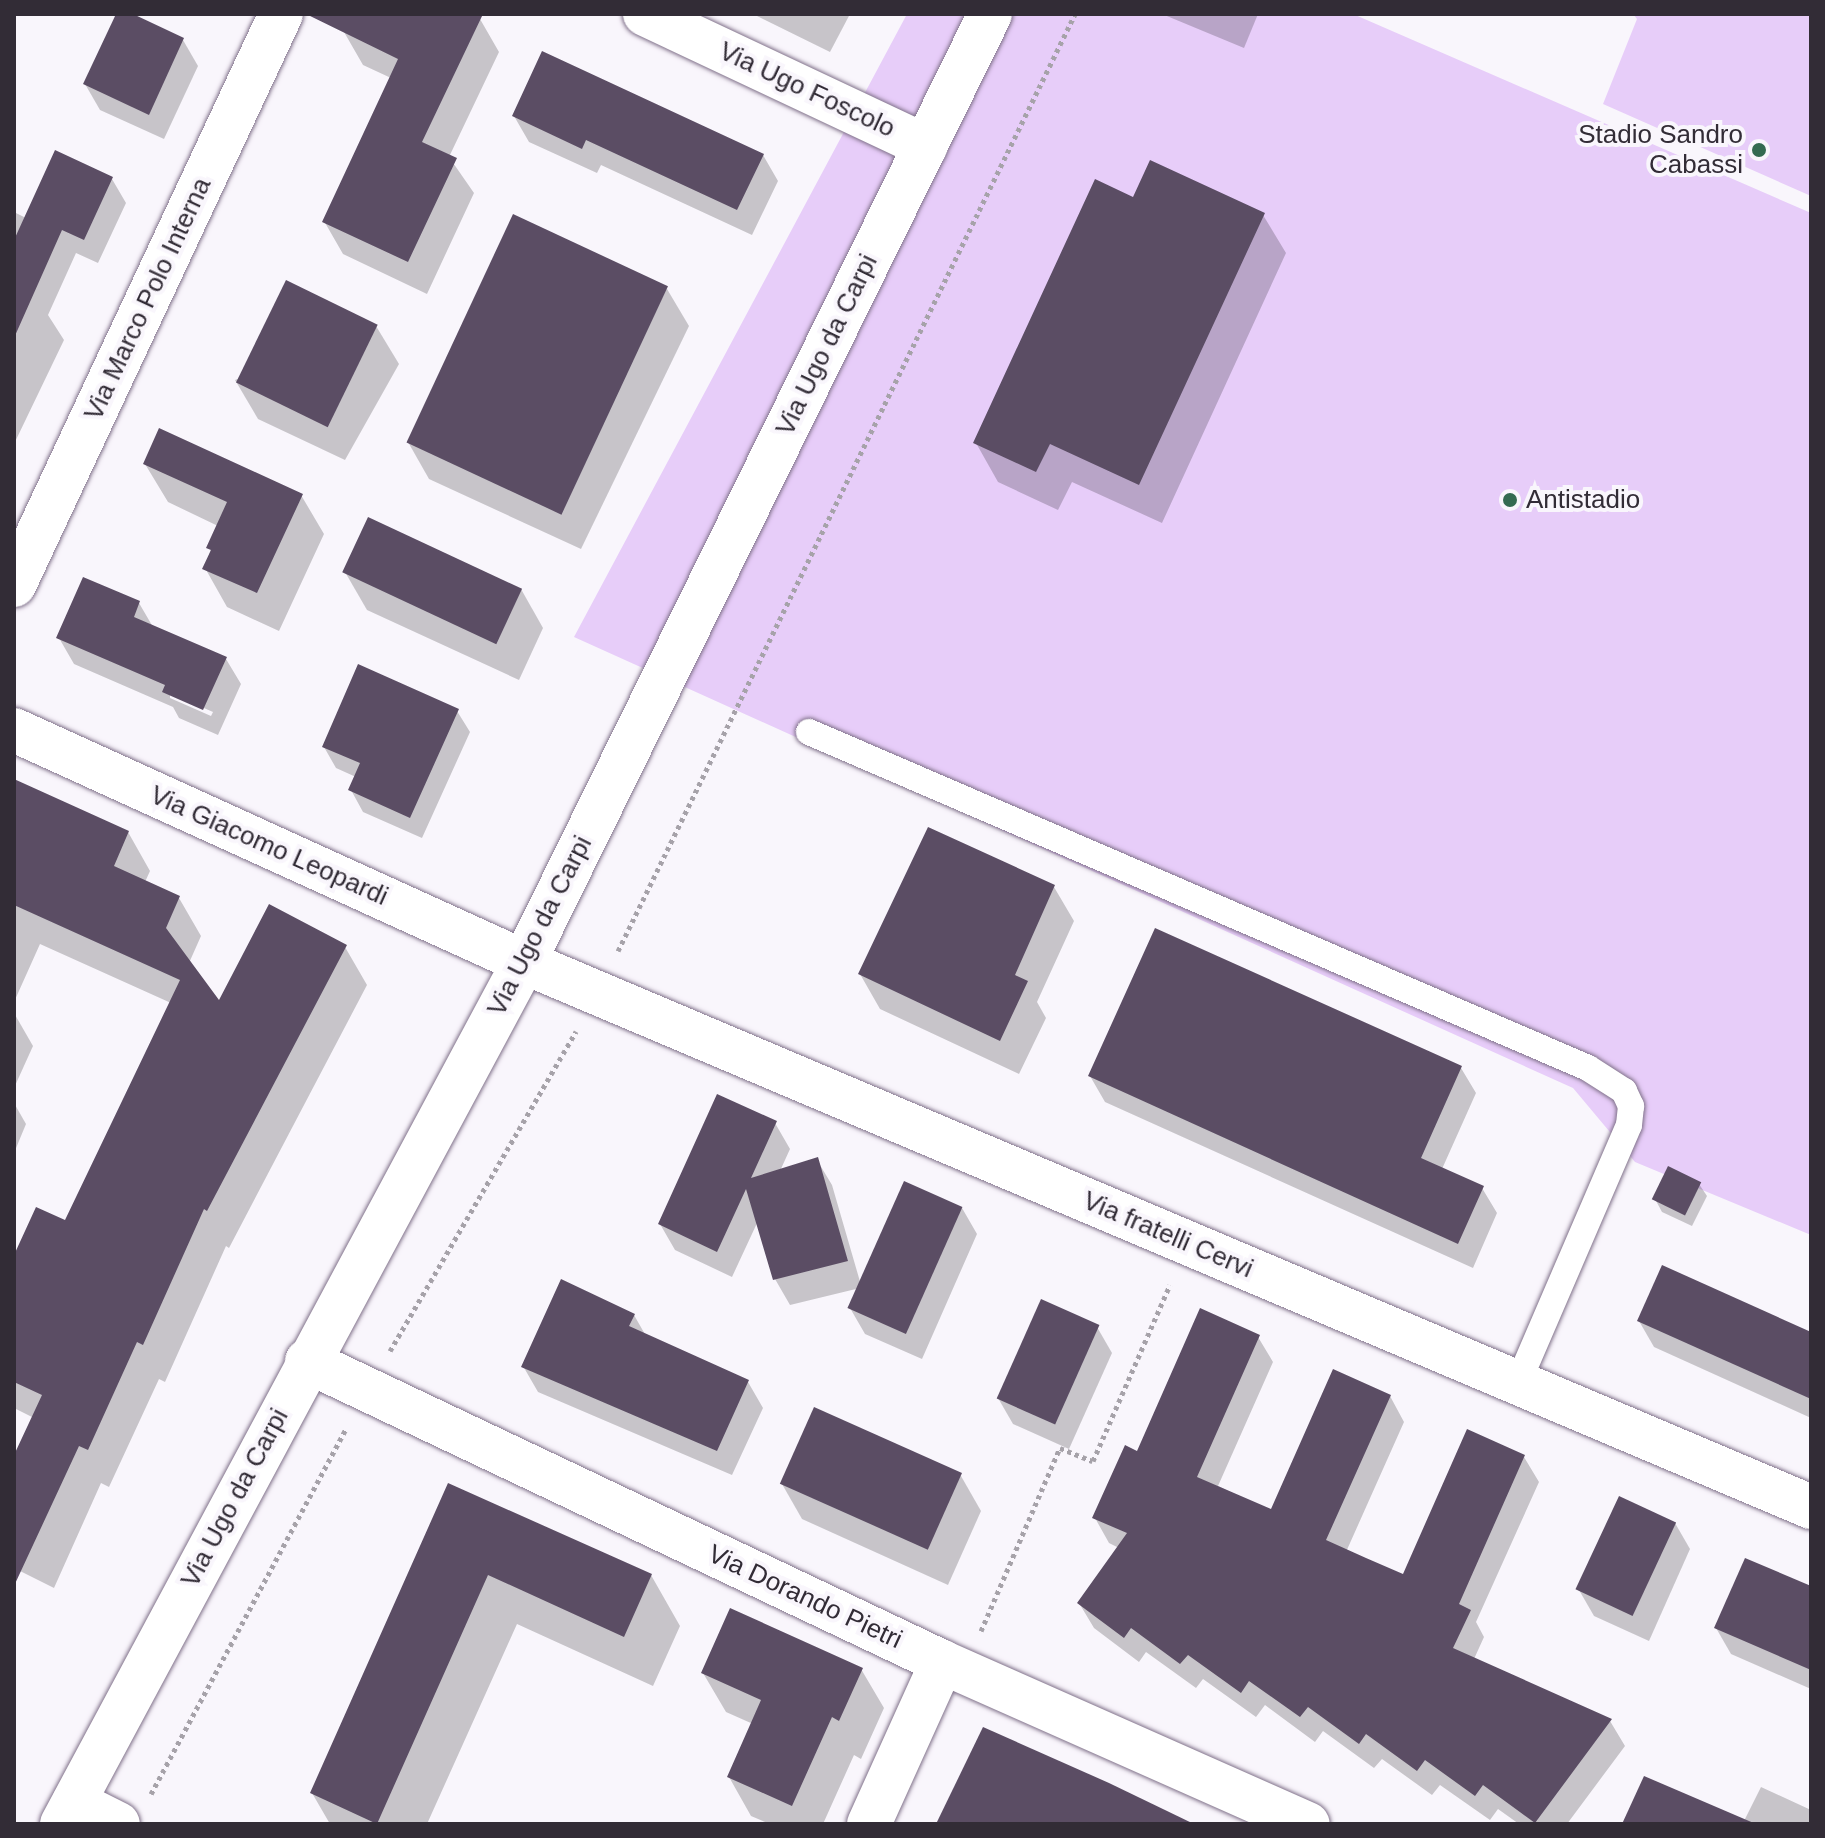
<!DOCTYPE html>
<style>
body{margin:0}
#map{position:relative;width:1825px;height:1838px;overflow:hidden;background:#f9f6fc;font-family:Arial,sans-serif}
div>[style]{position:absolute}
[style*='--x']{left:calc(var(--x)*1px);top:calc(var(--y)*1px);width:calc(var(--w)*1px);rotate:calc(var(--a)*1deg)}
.green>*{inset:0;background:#e7cdf9}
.shadow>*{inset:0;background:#0003}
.building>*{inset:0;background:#5b4d64;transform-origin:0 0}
.path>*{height:5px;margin-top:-2.5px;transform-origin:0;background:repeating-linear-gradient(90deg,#a6a2a9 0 4px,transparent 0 8px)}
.roads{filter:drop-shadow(0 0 2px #80718a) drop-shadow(0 0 2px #80718a)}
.service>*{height:26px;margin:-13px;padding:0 13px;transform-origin:13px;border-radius:13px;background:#fff}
.minor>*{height:44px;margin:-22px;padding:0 22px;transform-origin:22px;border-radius:22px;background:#fff}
.tertiary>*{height:44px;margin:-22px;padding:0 22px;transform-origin:22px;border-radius:22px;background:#fff}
.dots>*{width:22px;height:22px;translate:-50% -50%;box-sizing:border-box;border:4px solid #f9f6fc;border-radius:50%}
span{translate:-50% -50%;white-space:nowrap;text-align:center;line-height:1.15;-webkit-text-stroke:8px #f9f6fc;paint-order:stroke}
.street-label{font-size:26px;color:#322c36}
.poi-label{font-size:26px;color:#322c36}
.right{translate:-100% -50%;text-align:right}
.left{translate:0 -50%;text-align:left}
.frame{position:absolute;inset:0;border:16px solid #322c36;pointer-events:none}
</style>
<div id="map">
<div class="green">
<div style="clip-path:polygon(907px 14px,1353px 14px,1811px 213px,1811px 1235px,1635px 1162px,1573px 1088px,574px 637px)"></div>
<div style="clip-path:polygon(1633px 14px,1811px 14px,1811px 196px,1603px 104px,1637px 19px)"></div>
</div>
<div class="shadow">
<div style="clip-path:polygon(118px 14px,183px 40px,198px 66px,164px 139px,100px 110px,85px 84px)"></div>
<div style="clip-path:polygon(353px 14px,470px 14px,480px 19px,499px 52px,449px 157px,474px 193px,427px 294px,343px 254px,324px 221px,391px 78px,363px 65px,344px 32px)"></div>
<div style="clip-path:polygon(753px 14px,850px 14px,830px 52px)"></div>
<div style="clip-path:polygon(1162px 14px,1258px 14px,1244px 48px)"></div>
<div style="clip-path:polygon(514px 116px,763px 155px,778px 181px,752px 235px,601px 165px,597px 173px,529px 142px)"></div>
<div style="clip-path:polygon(112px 179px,126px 203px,98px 263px,76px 253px,48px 315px,64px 340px,14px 444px,14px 212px,26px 218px)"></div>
<div style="clip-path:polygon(1134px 200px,1263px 215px,1286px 253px,1162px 523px,1072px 482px,1058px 510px,998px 482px,976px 443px)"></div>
<div style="clip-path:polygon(667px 289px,689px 326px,581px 549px,429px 479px,408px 442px)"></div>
<div style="clip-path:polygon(376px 326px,399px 364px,345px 460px,258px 419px,235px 380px)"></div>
<div style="clip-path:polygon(145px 464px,301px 495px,324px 534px,279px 631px,227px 607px,205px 568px,218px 526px,168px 502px)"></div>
<div style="clip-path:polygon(345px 572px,521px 589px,543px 628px,519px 680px,367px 610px)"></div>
<div style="clip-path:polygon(evenodd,139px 603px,153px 627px,226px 659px,241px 684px,218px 735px,179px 718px,173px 707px,74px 664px,59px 638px,139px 603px,170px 693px,213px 712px,211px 716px,170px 698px,170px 693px)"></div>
<div style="clip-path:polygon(457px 711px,470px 732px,422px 838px,363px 812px,351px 790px,356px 777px,336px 768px,324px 747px)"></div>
<div style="clip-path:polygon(14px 781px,128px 832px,150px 871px,145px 882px,179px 898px,201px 936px,189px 963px,219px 1004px,345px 947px,367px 985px,229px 1248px,226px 1246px,165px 1382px,159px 1379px,109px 1487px,101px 1483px,54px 1588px,14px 1568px,14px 1459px,34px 1418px,14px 1408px,14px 1260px,66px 1222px,171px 1003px,40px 944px,14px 1002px)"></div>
<div style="clip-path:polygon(1054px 887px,1074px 921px,1037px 1002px,1046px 1018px,1019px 1074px,880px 1009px,860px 974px)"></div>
<div style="clip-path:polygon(14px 1013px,33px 1046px,14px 1088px)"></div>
<div style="clip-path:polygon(1461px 1068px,1476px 1093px,1442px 1169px,1482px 1188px,1497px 1213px,1473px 1268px,1105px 1102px,1090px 1076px)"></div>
<div style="clip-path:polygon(14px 1103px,26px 1124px,14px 1153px)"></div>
<div style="clip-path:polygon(775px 1123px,790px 1149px,780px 1171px,817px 1160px,832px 1185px,861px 1285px,962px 1208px,977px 1234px,922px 1359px,865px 1334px,850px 1308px,860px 1288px,790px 1305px,775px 1279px,758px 1221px,732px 1277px,675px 1250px,660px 1224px)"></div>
<div style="clip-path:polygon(1699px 1184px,1707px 1196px,1692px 1226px,1662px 1212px,1655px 1199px)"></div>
<div style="clip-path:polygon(634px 1315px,646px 1336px,748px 1382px,763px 1408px,732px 1475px,538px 1392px,523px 1366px)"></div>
<div style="clip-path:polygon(1639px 1321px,1811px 1334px,1811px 1418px,1654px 1347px)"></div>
<div style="clip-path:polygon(1097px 1327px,1112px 1353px,1069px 1449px,1013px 1424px,998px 1398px)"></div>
<div style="clip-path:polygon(1258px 1337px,1273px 1362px,1218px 1486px,1272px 1512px,1390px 1396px,1404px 1422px,1346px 1552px,1404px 1576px,1524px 1457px,1539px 1482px,1476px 1622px,1484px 1637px,1474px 1659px,1610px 1721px,1625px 1746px,1567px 1824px,1519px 1824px,1498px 1809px,1490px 1820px,1440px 1785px,1432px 1795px,1382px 1759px,1374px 1768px,1323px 1731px,1315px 1742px,1265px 1705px,1256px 1717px,1203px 1679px,1196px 1688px,1146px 1652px,1139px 1662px,1094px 1628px,1079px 1603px,1119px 1548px,1109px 1543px,1095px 1518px,1138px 1453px)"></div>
<div style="clip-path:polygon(961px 1476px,981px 1511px,948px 1585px,802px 1519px,782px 1484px)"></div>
<div style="clip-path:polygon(450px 1485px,651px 1575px,680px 1626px,653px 1686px,517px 1624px,427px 1824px,330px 1824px,312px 1793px)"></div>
<div style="clip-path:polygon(1675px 1523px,1690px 1549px,1649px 1641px,1594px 1616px,1579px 1590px)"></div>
<div style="clip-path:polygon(1811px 1589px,1811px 1689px,1731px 1654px,1716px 1628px)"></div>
<div style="clip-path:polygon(861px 1669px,884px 1708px,861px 1759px,854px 1755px,823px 1824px,770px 1824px,751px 1816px,729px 1777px,753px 1724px,726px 1712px,703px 1673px)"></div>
<div style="clip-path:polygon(1761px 1787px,1811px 1810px,1811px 1824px,1624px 1824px,1744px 1821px)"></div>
</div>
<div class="building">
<div style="clip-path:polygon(116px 14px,133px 14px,184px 38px,149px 115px,83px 84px)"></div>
<div style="clip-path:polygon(306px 14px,483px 14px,422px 142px,457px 158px,408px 262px,322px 222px,398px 59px)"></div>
<div style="clip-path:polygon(542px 51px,764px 154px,737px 210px,586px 140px,582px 149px,512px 116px)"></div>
<div style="clip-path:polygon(55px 150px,113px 177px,84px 240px,62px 230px,14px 338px,14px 240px)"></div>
<div style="clip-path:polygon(1150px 160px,1265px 213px,1139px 485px,1050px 444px,1036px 472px,973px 443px,1095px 179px,1133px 197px)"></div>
<div style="left:513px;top:214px;width:171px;height:252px;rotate:25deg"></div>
<div style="left:286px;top:280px;width:102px;height:114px;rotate:26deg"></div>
<div style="clip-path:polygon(159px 428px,303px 494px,257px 593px,202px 569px,211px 550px,206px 548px,227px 502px,143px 464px)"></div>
<div style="left:368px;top:517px;width:170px;height:61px;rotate:25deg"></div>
<div style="clip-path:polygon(83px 577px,140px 601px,134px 617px,227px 657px,203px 710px,162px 692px,165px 685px,56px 638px)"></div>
<div style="clip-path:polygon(358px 664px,459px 709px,410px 818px,348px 790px,360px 763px,322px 747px)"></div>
<div style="clip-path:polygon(14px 779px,129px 831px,114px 866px,180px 896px,166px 928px,219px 1000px,269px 904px,347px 945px,207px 1211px,204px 1209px,143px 1345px,137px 1342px,88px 1450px,79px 1446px,14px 1586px,14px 1455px,42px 1395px,14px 1382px,14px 1255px,36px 1207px,65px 1220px,180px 980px,14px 905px)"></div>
<div style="clip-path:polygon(928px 827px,1055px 885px,1015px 975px,1028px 981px,1000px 1041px,858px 974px)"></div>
<div style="clip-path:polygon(1155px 928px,1462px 1066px,1421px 1158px,1484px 1186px,1458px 1244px,1088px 1076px)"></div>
<div style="clip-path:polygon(717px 1094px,777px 1121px,751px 1178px,818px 1157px,848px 1261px,773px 1280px,746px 1189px,717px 1252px,658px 1224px)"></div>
<div style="left:1668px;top:1166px;width:37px;height:37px;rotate:26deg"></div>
<div style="left:904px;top:1181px;width:64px;height:139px;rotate:24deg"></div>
<div style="clip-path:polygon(1662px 1265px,1811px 1332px,1811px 1399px,1637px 1321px)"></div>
<div style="clip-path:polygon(561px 1279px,635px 1314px,629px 1326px,749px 1380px,717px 1451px,521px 1367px)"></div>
<div style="left:1041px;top:1299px;width:64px;height:109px;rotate:24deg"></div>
<div style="clip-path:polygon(1200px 1308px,1260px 1335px,1197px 1477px,1271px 1509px,1333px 1369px,1391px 1395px,1326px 1540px,1366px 1558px,1403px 1574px,1467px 1429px,1525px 1455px,1459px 1604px,1471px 1610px,1453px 1648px,1612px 1719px,1535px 1823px,1483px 1785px,1475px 1796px,1425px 1760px,1417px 1771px,1366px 1734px,1359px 1744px,1308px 1707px,1300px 1717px,1249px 1681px,1241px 1693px,1188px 1655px,1180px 1664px,1131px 1628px,1124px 1638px,1077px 1603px,1127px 1533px,1092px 1518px,1125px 1445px,1137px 1451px)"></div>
<div style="left:814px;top:1407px;width:162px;height:84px;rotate:24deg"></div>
<div style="clip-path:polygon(448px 1483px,652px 1574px,624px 1637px,488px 1575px,377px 1824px,310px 1793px)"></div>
<div style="left:1619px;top:1496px;width:63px;height:103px;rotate:25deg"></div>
<div style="clip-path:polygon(1745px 1558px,1811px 1586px,1811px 1670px,1714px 1628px)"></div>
<div style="clip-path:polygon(730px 1608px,863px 1668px,839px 1721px,832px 1717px,792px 1806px,727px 1777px,761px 1700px,701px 1673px)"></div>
<div style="clip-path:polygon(983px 1727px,1109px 1783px,1194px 1824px,936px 1824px)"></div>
<div style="clip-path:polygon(1644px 1776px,1756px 1824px,1622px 1824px)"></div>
</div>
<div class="path">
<div style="--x:618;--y:951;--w:1043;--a:-64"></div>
<div style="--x:390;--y:1351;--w:370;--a:-59.8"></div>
<div style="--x:981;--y:1631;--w:199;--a:-66.7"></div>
<div style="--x:1060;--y:1448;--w:35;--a:22"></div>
<div style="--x:1093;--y:1461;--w:192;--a:-66.4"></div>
<div style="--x:151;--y:1794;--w:414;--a:-61.9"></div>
</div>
<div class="roads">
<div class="service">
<div style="--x:809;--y:732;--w:848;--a:23.33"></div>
<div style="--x:1588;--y:1068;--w:43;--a:32.6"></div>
<div style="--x:1624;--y:1091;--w:17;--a:65"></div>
<div style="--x:1631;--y:1106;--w:19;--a:96"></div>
<div style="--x:1629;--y:1125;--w:281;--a:113.3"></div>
</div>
<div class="minor">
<div style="--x:645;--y:14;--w:310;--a:25.2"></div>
<div style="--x:14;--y:585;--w:630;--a:-64.94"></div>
<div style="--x:14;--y:730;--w:560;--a:24.46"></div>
<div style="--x:524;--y:962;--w:1398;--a:22.95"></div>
<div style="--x:307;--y:1361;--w:703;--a:25.36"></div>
<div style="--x:942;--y:1662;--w:400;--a:23.9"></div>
<div style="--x:74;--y:1802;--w:49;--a:26.6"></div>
<div style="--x:869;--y:1824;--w:178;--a:-65.7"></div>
</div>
<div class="tertiary">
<div style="--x:62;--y:1824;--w:978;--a:-61.81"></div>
<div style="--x:524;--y:962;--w:1056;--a:-63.82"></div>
</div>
</div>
<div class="dots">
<div style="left:1759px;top:150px;background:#346a51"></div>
<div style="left:1510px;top:500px;background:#346a51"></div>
</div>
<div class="street-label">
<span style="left:807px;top:90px;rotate:25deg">Via Ugo Foscolo</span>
<span style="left:148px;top:299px;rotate:-65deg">Via Marco Polo Interna</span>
<span style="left:827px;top:345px;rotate:-64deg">Via Ugo da Carpi</span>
<span style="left:269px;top:846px;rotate:24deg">Via Giacomo Leopardi</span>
<span style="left:540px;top:926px;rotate:-63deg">Via Ugo da Carpi</span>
<span style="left:1168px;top:1235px;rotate:23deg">Via fratelli Cervi</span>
<span style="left:235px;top:1498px;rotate:-62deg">Via Ugo da Carpi</span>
<span style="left:805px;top:1597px;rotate:25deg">Via Dorando Pietri</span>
</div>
<div class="poi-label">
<span class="right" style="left:1743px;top:150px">Stadio Sandro<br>Cabassi</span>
<span class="left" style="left:1526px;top:500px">Antistadio</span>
</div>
<div class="frame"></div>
</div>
